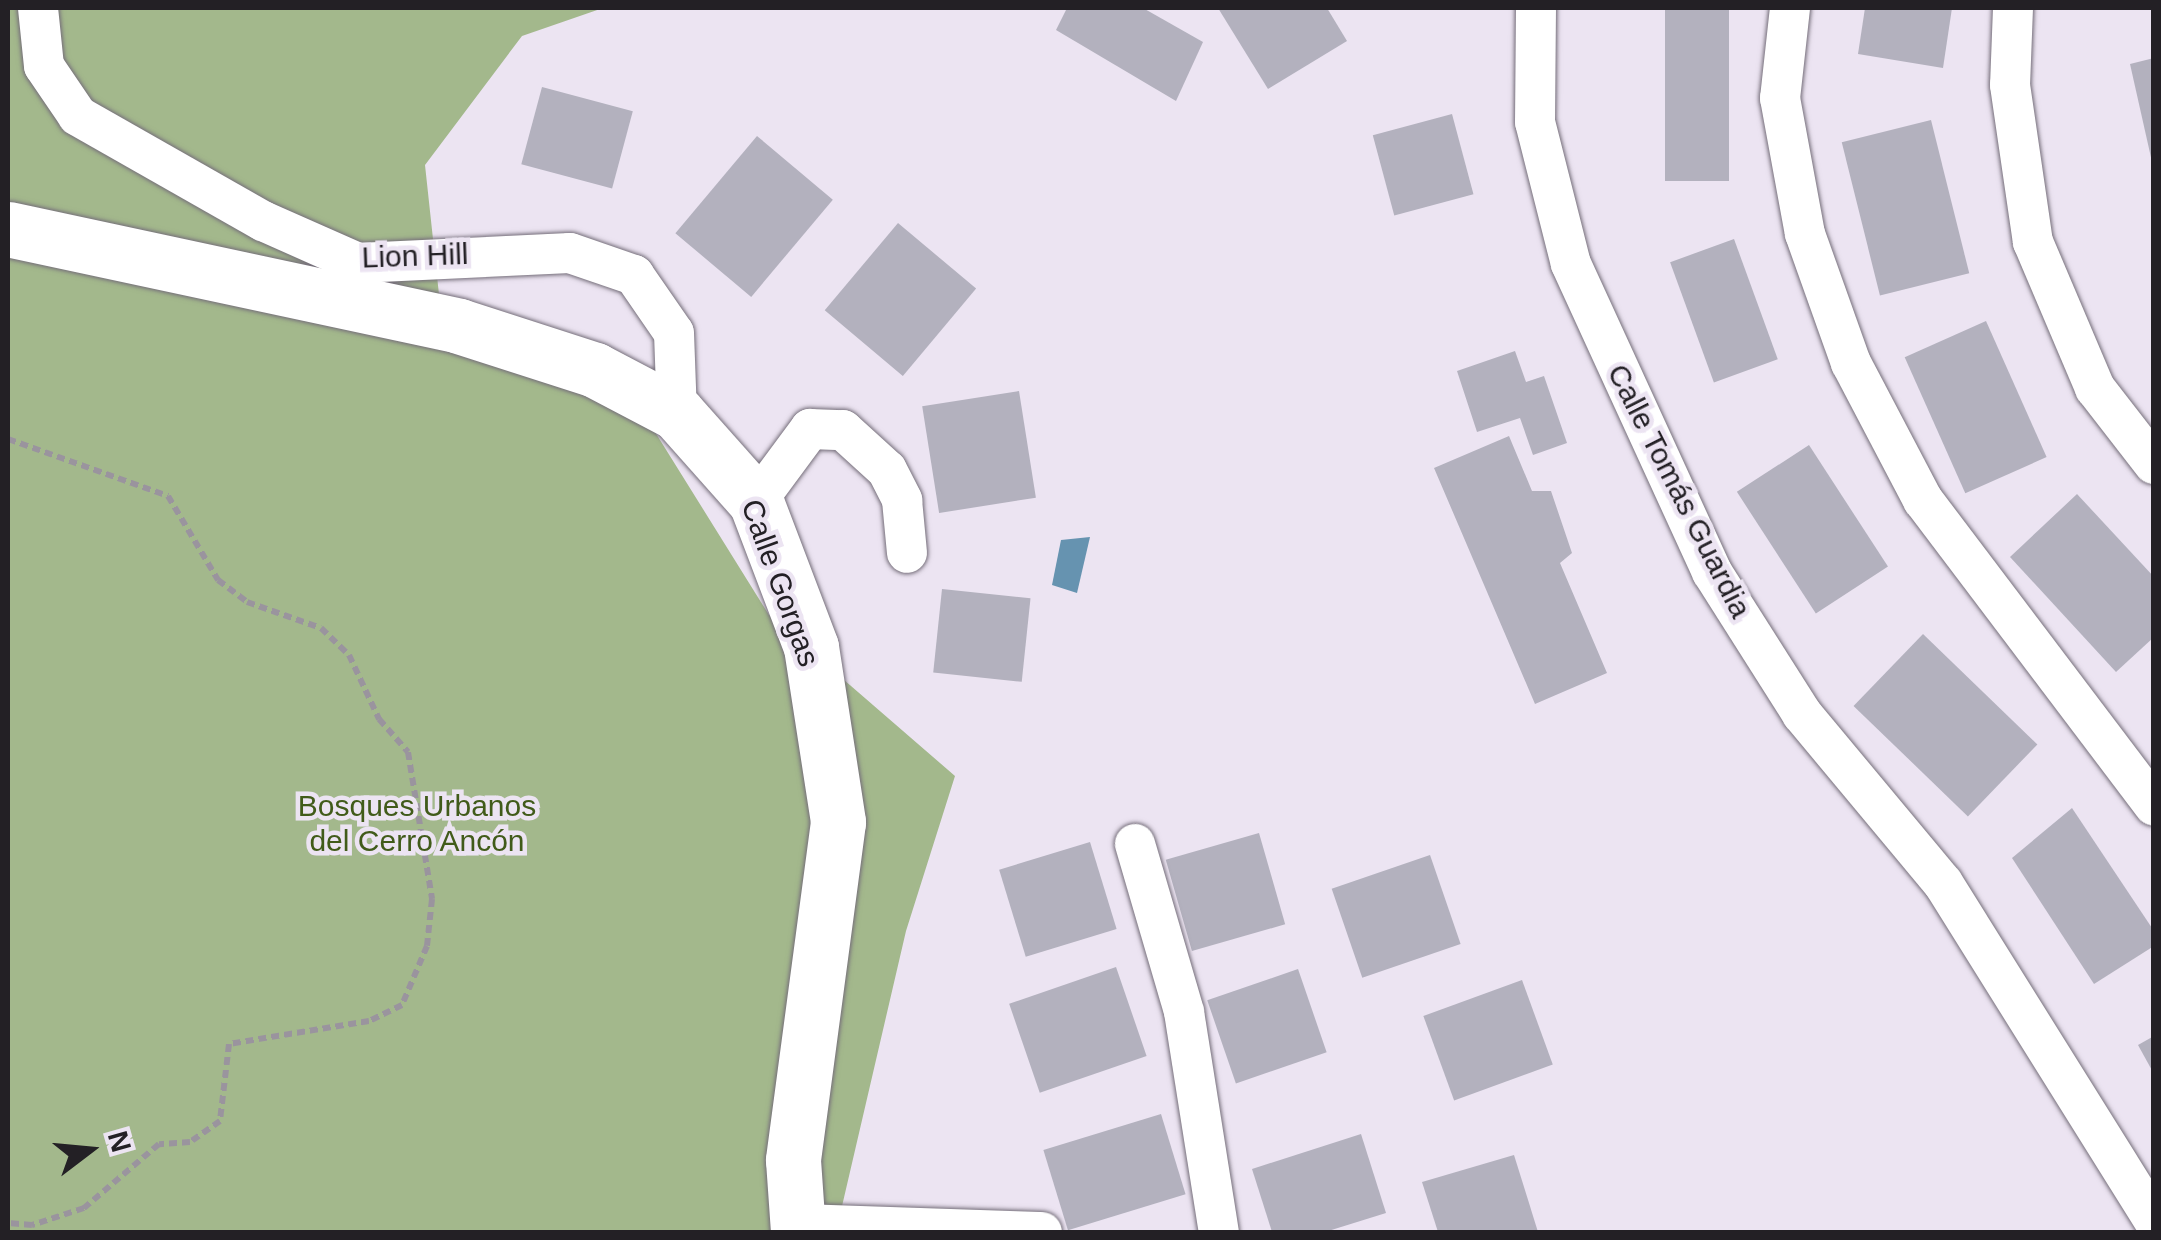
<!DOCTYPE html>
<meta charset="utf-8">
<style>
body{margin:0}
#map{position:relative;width:2161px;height:1240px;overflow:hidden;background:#ece4f2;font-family:Helvetica,sans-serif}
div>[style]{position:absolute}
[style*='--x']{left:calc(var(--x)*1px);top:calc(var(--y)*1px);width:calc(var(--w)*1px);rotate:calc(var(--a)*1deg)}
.forest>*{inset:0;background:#a3b88c}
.water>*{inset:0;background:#6693b0}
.building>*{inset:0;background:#b3b1be;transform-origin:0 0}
.path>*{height:6px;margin-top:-3px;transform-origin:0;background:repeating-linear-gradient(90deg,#9a949e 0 8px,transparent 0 13px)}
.roads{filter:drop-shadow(0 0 2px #756e7a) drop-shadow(0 0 2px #756e7a)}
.street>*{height:40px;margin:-20px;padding:0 20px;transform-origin:20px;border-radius:20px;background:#fff}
.secondary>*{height:55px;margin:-27.5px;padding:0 27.5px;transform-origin:27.5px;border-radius:27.5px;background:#fff}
span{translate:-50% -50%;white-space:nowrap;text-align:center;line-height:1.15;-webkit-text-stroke:9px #ece4f2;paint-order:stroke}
.street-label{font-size:30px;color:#232025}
.park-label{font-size:30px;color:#415b1a}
.frame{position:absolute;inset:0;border:10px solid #232025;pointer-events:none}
.north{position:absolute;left:40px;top:1100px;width:100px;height:100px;-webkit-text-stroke:8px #ece4f2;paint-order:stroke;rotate:74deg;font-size:28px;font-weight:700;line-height:40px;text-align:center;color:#232025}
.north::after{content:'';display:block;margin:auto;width:35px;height:45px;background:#232025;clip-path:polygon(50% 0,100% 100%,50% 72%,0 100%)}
</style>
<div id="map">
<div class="forest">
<div style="clip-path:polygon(8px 8px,603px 8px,522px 36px,425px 165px,445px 350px,622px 379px,769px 615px,955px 776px,906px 931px,836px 1232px,8px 1232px)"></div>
</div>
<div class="water">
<div style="clip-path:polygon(1090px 537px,1077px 593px,1052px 585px,1061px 540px)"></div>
</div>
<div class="building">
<div style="clip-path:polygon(1067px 8px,1143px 8px,1203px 42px,1176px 101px,1056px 30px)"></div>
<div style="clip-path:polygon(1218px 8px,1327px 8px,1347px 41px,1268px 89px)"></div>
<div style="left:1665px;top:8px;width:64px;height:173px"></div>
<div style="clip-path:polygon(1865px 8px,1952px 8px,1943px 68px,1858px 54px)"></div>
<div style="clip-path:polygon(2154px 58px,2154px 161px,2152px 162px,2130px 64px)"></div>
<div style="left:542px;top:87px;width:94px;height:80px;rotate:15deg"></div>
<div style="left:1452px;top:114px;width:83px;height:82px;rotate:75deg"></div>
<div style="left:1931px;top:120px;width:158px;height:92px;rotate:76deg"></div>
<div style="left:757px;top:136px;width:99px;height:127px;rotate:40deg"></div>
<div style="left:898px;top:223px;width:102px;height:114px;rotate:40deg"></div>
<div style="left:1734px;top:239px;width:128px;height:68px;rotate:70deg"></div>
<div style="left:1986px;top:321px;width:149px;height:89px;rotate:66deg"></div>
<div style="clip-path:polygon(1515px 351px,1526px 382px,1544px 376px,1567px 443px,1533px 455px,1520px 418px,1477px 432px,1457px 371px)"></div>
<div style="left:1019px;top:391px;width:108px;height:98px;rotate:81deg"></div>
<div style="clip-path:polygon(1509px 436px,1532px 491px,1551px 491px,1572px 553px,1560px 563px,1607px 673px,1535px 704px,1434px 468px)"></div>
<div style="left:1809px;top:445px;width:145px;height:86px;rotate:57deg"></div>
<div style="clip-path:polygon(2077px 494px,2154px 577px,2154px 637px,2116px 672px,2010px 557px)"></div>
<div style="left:942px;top:589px;width:89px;height:84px;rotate:6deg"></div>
<div style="left:1923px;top:634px;width:159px;height:100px;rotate:44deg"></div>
<div style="clip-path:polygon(2072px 808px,2154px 931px,2154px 946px,2094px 984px,2012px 858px)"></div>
<div style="left:1259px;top:833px;width:95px;height:97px;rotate:74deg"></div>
<div style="left:1090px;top:842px;width:91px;height:95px;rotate:73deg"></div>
<div style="left:1430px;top:855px;width:94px;height:104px;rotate:71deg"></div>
<div style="left:1116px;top:967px;width:94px;height:113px;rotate:71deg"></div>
<div style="left:1298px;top:969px;width:88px;height:96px;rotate:71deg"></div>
<div style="left:1522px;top:980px;width:90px;height:105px;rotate:70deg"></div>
<div style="clip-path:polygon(2154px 1036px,2154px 1074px,2138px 1045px)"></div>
<div style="left:1161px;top:1114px;width:84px;height:123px;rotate:73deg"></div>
<div style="clip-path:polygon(1361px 1134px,1386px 1213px,1325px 1232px,1272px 1232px,1252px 1169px)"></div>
<div style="clip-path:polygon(1514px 1155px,1538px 1232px,1438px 1232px,1422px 1182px)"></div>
</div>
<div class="path">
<div style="--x:8;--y:439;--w:170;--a:19.6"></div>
<div style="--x:168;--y:496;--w:98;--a:59.2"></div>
<div style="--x:218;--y:580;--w:36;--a:37"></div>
<div style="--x:247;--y:602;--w:78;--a:19.4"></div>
<div style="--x:321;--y:628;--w:39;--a:44"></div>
<div style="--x:349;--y:655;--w:71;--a:64.9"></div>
<div style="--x:379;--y:719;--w:44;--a:48.7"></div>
<div style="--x:408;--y:752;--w:149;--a:80.7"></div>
<div style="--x:432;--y:899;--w:47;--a:96.1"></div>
<div style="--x:427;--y:946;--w:64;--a:113"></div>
<div style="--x:402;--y:1005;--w:37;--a:154"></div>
<div style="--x:369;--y:1021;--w:142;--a:170.7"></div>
<div style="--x:229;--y:1044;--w:78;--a:96.7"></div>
<div style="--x:220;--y:1121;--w:37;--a:145"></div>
<div style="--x:190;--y:1142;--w:31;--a:176"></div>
<div style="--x:159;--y:1144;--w:99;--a:139.5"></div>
<div style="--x:84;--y:1208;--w:55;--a:161.9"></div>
<div style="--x:32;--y:1225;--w:24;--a:-175"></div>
</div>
<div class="roads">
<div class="street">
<div style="--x:38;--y:8;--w:58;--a:84.1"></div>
<div style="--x:44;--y:66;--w:60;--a:55.8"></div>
<div style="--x:78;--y:116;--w:213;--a:29.6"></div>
<div style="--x:263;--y:221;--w:104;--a:23.9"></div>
<div style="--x:358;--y:263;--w:212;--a:-2.7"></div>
<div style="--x:570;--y:253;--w:68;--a:19"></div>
<div style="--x:634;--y:275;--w:70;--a:55.4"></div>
<div style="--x:674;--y:333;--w:80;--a:87.9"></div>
<div style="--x:1536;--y:8;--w:114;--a:90.5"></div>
<div style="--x:1535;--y:122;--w:146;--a:75.8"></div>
<div style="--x:1571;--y:264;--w:339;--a:65.4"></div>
<div style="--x:1712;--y:572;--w:168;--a:57.6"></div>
<div style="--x:1802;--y:714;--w:220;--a:50.2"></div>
<div style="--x:1943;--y:883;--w:398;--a:58"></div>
<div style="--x:1790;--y:8;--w:91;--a:96.3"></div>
<div style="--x:1780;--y:98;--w:138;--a:79.6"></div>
<div style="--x:1805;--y:234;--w:137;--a:70.4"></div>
<div style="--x:1851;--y:363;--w:155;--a:62.3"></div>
<div style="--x:1923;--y:500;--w:383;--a:52.9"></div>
<div style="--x:2013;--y:8;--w:77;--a:92.2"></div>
<div style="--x:2010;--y:85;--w:159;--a:81.7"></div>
<div style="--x:2033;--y:242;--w:159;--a:67"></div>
<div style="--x:2095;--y:388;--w:96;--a:52.2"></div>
<div style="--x:756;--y:502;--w:91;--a:-53.5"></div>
<div style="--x:810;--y:429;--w:33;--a:2"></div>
<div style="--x:843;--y:430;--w:59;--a:42.3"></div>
<div style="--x:887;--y:470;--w:34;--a:63"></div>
<div style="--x:902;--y:500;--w:53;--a:84.6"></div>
<div style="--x:1135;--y:844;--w:175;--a:73.7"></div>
<div style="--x:1184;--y:1012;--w:223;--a:81"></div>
<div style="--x:798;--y:1224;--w:244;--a:1.9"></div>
</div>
<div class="secondary">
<div style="--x:8;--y:229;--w:461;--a:12.1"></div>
<div style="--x:459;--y:326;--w:143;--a:17.9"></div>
<div style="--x:595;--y:370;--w:93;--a:27.7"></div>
<div style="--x:677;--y:413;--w:119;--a:48.4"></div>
<div style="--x:756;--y:502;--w:155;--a:69.2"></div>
<div style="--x:811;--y:647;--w:177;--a:81.2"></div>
<div style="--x:838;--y:822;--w:341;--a:97.6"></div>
<div style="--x:793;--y:1160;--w:72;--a:86"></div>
</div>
</div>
<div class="street-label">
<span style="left:415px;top:256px;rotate:-2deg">Lion Hill</span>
<span style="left:1679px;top:491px;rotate:63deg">Calle Tomás Guardia</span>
<span style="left:780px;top:583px;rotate:70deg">Calle Gorgas</span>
</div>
<div class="park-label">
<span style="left:417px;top:823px">Bosques Urbanos<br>del Cerro Ancón</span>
</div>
<div class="frame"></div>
<div class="north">N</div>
</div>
